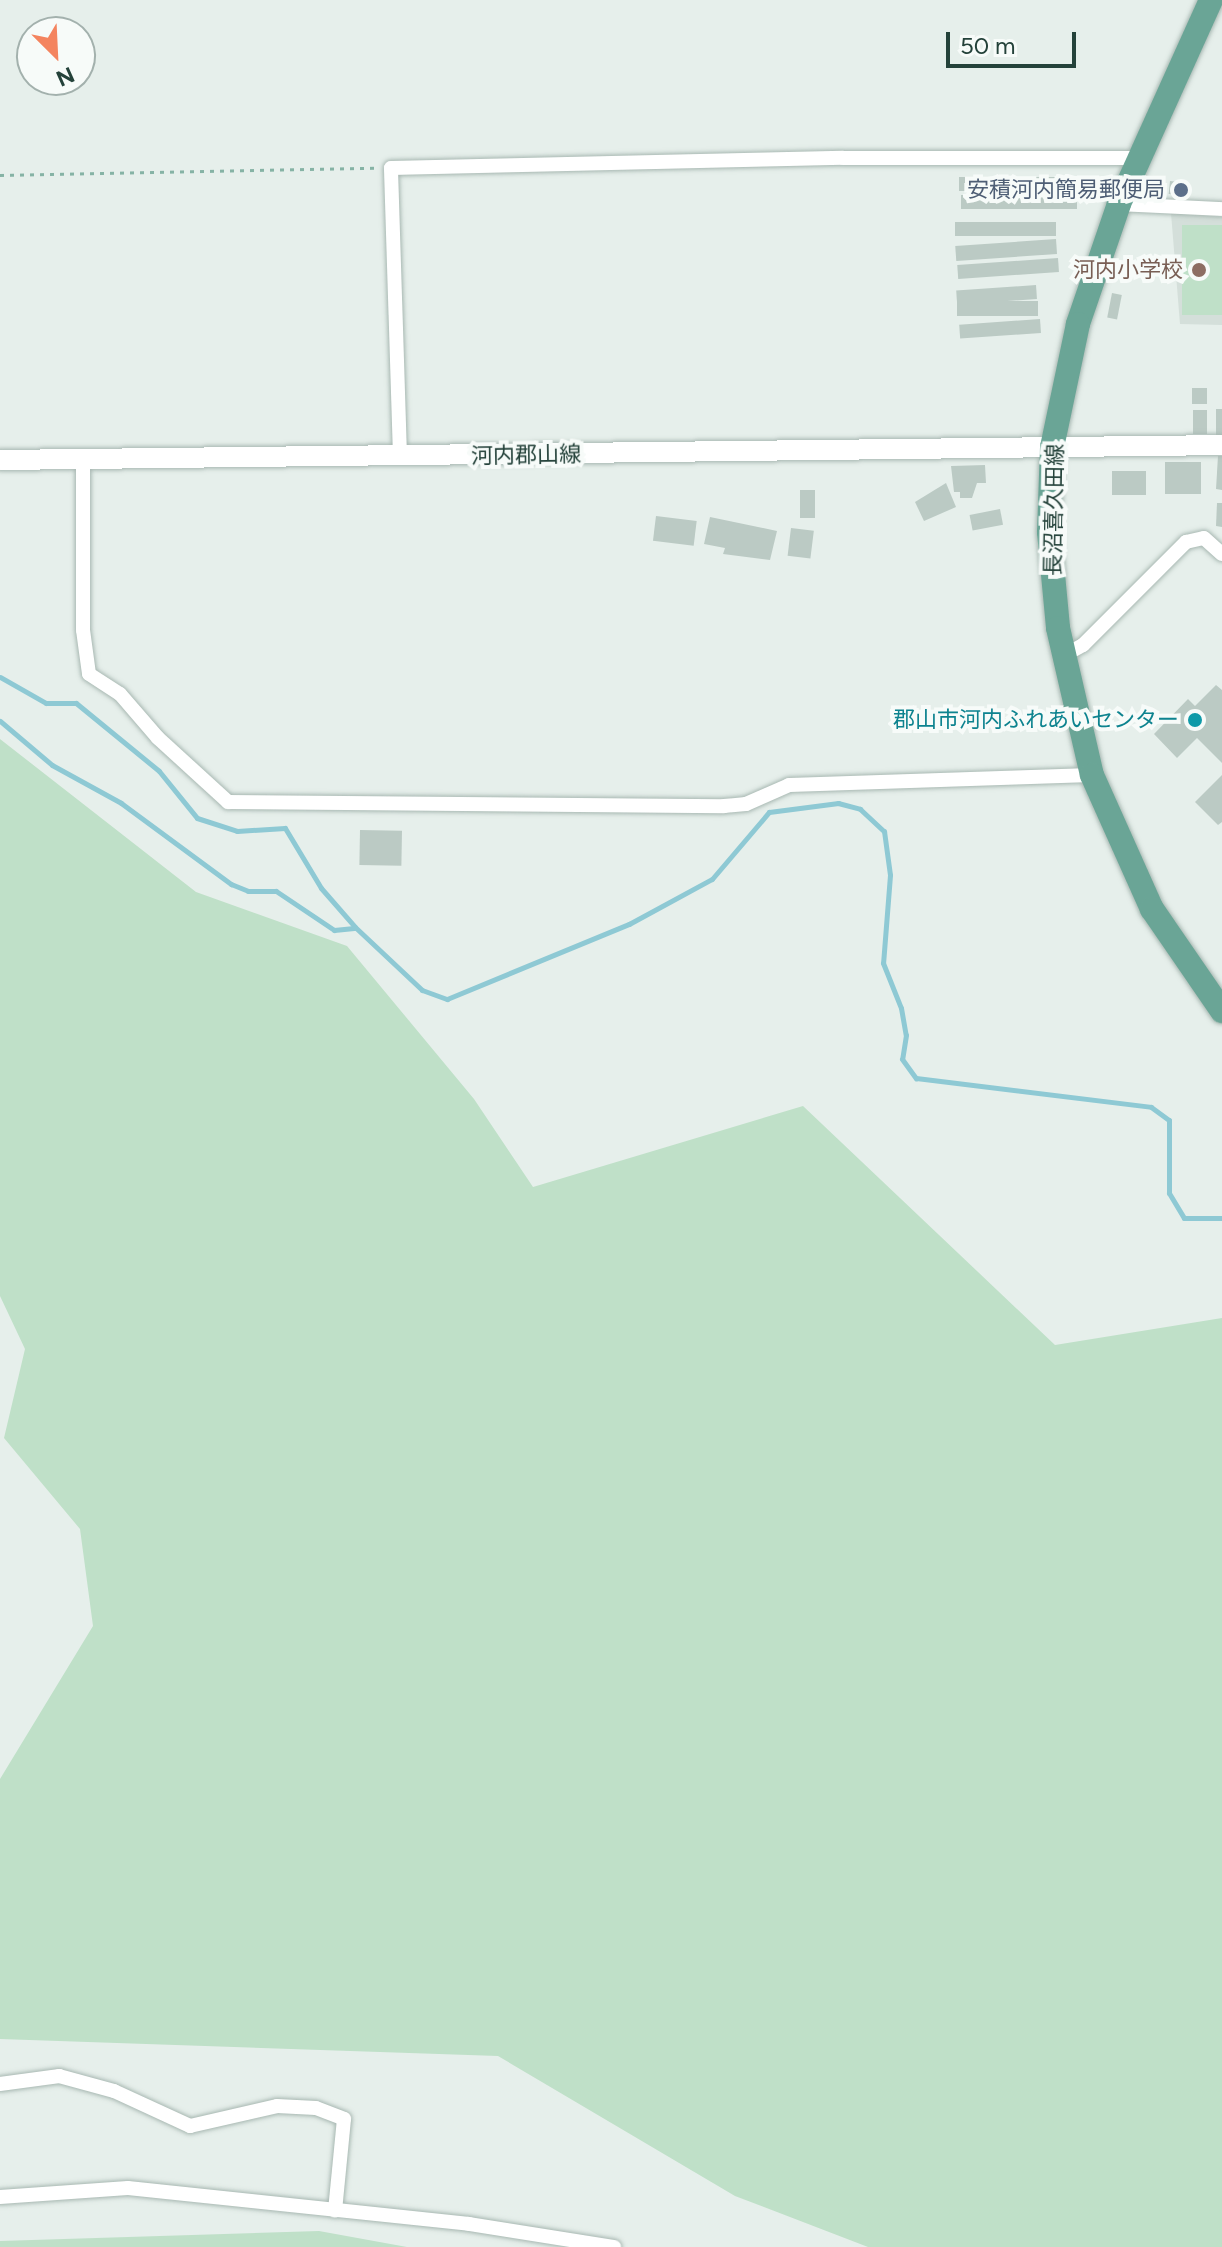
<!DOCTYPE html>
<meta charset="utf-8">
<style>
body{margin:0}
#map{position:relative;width:1222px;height:2247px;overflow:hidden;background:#e6efeb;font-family:Figtree,"Noto Sans JP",sans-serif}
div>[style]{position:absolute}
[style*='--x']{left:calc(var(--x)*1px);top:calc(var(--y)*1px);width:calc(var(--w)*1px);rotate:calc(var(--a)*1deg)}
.built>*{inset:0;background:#d4dfda}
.green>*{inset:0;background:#bfe0c8;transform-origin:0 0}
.stream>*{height:5px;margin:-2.5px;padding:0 2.5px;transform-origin:2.5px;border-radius:2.5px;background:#8ec9d4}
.building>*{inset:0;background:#bbcac4;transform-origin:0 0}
.path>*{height:3px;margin-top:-1.5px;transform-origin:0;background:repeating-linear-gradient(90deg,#86b3a5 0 4px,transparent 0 10px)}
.roads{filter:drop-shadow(0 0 2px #a8b8b2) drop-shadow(0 0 2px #a8b8b2)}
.street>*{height:14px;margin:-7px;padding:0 7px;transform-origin:7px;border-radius:7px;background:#fff}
.secondary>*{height:20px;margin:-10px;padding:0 10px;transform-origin:10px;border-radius:10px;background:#fff}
.primary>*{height:24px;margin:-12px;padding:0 12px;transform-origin:12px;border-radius:12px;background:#6aa596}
.dots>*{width:22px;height:22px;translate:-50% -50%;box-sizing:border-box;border:4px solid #f7fbf9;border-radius:50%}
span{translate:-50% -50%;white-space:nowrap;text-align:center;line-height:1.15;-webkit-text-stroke:8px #f7fbf9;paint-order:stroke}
.service-label{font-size:22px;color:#4e5e75}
.right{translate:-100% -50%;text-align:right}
.education-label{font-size:22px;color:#785e54}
.street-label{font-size:22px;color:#24423a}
.culture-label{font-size:22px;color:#0d838f}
.north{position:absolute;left:16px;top:16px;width:80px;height:80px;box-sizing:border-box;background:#f7fbf9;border:2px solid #a3b1ad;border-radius:50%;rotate:156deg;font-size:22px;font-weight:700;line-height:32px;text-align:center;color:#24423a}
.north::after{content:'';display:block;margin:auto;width:28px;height:36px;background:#f4845f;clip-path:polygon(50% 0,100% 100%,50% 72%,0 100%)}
.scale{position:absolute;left:946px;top:32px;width:130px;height:36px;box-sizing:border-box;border:4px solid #24423a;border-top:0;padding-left:10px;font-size:24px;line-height:28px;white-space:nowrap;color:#24423a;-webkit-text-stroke:6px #f7fbf9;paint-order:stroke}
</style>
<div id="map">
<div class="built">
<div style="clip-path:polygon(1171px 213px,1222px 217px,1222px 325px,1180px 324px)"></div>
</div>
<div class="green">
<div style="left:1182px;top:225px;width:40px;height:90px"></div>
<div style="clip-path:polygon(0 739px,196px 892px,347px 946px,474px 1099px,533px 1187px,803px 1106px,1055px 1345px,1222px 1318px,1222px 2247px,868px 2247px,735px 2196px,498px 2056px,0 2039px,0 1779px,93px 1626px,80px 1529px,4px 1438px,25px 1349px,0 1296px)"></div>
<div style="clip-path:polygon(319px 2231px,407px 2247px,0 2247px,0 2241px)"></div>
</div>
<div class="stream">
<div style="--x:0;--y:677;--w:53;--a:29.5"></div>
<div style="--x:46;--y:703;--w:30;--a:0"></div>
<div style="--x:76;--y:703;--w:107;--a:39.3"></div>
<div style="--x:159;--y:771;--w:60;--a:51"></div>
<div style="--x:197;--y:818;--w:42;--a:18"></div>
<div style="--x:237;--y:831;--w:48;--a:-3.6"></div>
<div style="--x:285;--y:828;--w:70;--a:59"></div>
<div style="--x:321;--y:888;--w:52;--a:48.9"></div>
<div style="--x:355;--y:927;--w:92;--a:43.2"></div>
<div style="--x:422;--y:990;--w:27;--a:20"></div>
<div style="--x:447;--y:999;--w:197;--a:-22.4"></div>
<div style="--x:629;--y:924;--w:94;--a:-28.5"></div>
<div style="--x:712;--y:879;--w:88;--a:-49.6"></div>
<div style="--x:769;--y:812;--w:70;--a:-7.4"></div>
<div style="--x:838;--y:803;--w:23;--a:15"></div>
<div style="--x:860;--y:809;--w:33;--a:43"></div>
<div style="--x:884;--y:831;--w:44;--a:82.2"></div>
<div style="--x:890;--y:875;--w:88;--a:94.5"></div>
<div style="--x:883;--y:963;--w:48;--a:68.2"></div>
<div style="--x:901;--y:1008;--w:27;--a:80"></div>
<div style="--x:906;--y:1035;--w:24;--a:99"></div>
<div style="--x:902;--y:1059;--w:24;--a:54"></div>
<div style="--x:916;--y:1078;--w:237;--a:7"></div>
<div style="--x:1151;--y:1107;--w:22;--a:36"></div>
<div style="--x:1169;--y:1120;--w:73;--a:90"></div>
<div style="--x:1169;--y:1193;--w:29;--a:59"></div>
<div style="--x:1184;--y:1218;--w:38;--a:0"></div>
<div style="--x:0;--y:721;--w:68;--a:40.2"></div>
<div style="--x:52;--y:765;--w:79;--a:28.8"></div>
<div style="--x:121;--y:803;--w:137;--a:36.4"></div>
<div style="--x:231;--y:884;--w:18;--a:22"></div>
<div style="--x:248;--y:891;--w:28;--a:0"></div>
<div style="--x:276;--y:891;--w:70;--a:33.9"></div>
<div style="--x:334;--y:930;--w:20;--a:-6"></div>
</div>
<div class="building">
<div style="left:959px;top:177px;width:116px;height:14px"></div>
<div style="left:1170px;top:181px;width:18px;height:13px;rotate:6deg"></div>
<div style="left:961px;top:195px;width:116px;height:14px"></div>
<div style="left:1056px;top:222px;width:14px;height:101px;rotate:90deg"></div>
<div style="left:1056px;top:239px;width:15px;height:101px;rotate:86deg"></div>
<div style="left:1058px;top:258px;width:14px;height:101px;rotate:86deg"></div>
<div style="left:1036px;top:285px;width:14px;height:80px;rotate:86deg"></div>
<div style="left:1112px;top:293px;width:10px;height:25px;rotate:11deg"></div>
<div style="left:1038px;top:301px;width:15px;height:81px;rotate:90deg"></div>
<div style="left:1040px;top:319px;width:14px;height:81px;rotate:86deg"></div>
<div style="left:1192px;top:388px;width:15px;height:16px"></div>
<div style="left:1216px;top:409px;width:6px;height:26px"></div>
<div style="left:1193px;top:410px;width:14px;height:24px"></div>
<div style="clip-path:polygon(1218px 456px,1222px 456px,1222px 490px,1216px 489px)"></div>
<div style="left:1165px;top:462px;width:36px;height:32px"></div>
<div style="clip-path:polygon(985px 465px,986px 483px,977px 483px,972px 498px,960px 498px,960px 492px,954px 492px,951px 466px)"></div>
<div style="left:1146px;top:471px;width:24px;height:34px;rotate:90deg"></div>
<div style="clip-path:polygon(946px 483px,956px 507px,924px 521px,915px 502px)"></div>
<div style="left:800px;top:490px;width:15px;height:28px"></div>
<div style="clip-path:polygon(1217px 503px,1222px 503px,1222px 527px,1216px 526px)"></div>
<div style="left:1000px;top:509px;width:16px;height:31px;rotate:79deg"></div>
<div style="left:656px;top:516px;width:41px;height:25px;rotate:7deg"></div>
<div style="clip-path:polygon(710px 517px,777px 531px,770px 560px,723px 554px,725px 548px,704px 544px)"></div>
<div style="left:791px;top:528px;width:23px;height:28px;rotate:7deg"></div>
<div style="clip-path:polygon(1216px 685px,1222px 690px,1222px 763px,1197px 738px,1177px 758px,1154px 734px,1188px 699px,1195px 706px)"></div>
<div style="clip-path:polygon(1222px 775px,1222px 822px,1218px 825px,1195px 802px)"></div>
<div style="left:360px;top:830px;width:42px;height:35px;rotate:1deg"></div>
</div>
<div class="path">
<div style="--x:0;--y:175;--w:376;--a:-1.1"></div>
</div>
<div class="roads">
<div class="street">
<div style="--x:1119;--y:204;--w:103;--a:2.8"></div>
<div style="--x:400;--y:456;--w:288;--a:-91.8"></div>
<div style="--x:391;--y:168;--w:452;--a:-1.3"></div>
<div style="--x:843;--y:158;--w:298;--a:0"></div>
<div style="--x:83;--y:460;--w:170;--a:90"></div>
<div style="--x:83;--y:630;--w:44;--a:82.2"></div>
<div style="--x:89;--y:674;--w:37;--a:33"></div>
<div style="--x:120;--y:694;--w:58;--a:49.2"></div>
<div style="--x:158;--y:738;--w:95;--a:42.4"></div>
<div style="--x:228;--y:802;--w:496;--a:0.5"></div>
<div style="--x:724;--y:806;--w:22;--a:-5"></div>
<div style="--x:746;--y:804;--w:47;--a:-23.8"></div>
<div style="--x:789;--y:785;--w:303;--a:-1.9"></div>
<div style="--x:1063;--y:656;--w:23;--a:-29"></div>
<div style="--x:1083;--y:645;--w:146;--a:-45"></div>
<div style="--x:1186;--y:542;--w:18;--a:-13"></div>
<div style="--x:1204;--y:538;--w:24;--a:42"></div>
<div style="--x:0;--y:2084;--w:60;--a:-7.7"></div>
<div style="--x:59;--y:2076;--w:57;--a:15.3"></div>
<div style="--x:114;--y:2091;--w:84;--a:24.7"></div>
<div style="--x:190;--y:2126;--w:89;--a:-12.9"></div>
<div style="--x:277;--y:2106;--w:39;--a:3"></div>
<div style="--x:316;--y:2108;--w:30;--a:21"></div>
<div style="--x:344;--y:2119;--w:92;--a:95.6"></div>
<div style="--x:0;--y:2197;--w:128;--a:-4"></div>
<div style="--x:128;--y:2188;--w:343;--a:6"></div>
<div style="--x:469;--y:2224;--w:147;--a:9"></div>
</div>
<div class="secondary">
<div style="--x:0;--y:460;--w:1222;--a:-0.7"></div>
</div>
<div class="primary">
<div style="--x:1211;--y:0;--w:224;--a:114.3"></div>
<div style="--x:1119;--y:204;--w:127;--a:108.9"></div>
<div style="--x:1078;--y:324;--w:126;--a:101.9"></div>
<div style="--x:1052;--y:447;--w:85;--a:92"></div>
<div style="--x:1049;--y:532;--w:96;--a:84.6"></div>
<div style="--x:1058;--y:628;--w:151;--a:77"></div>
<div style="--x:1092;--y:775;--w:147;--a:65.9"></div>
<div style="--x:1152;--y:909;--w:124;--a:55.5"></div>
</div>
</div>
<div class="dots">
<div style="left:1181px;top:190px;background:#5c6f8a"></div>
<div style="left:1199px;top:270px;background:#8d6e63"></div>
<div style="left:1195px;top:720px;background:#0f9aa8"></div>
</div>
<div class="service-label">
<span class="right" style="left:1165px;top:190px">安積河内簡易郵便局</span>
</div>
<div class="education-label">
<span class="right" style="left:1183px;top:270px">河内小学校</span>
</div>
<div class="street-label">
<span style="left:526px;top:455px;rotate:-1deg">河内郡山線</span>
<span style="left:1054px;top:510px;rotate:-89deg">長沼喜久田線</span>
</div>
<div class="culture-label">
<span class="right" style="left:1179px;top:720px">郡山市河内ふれあいセンター</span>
</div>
<div class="north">N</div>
<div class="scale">50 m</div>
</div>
